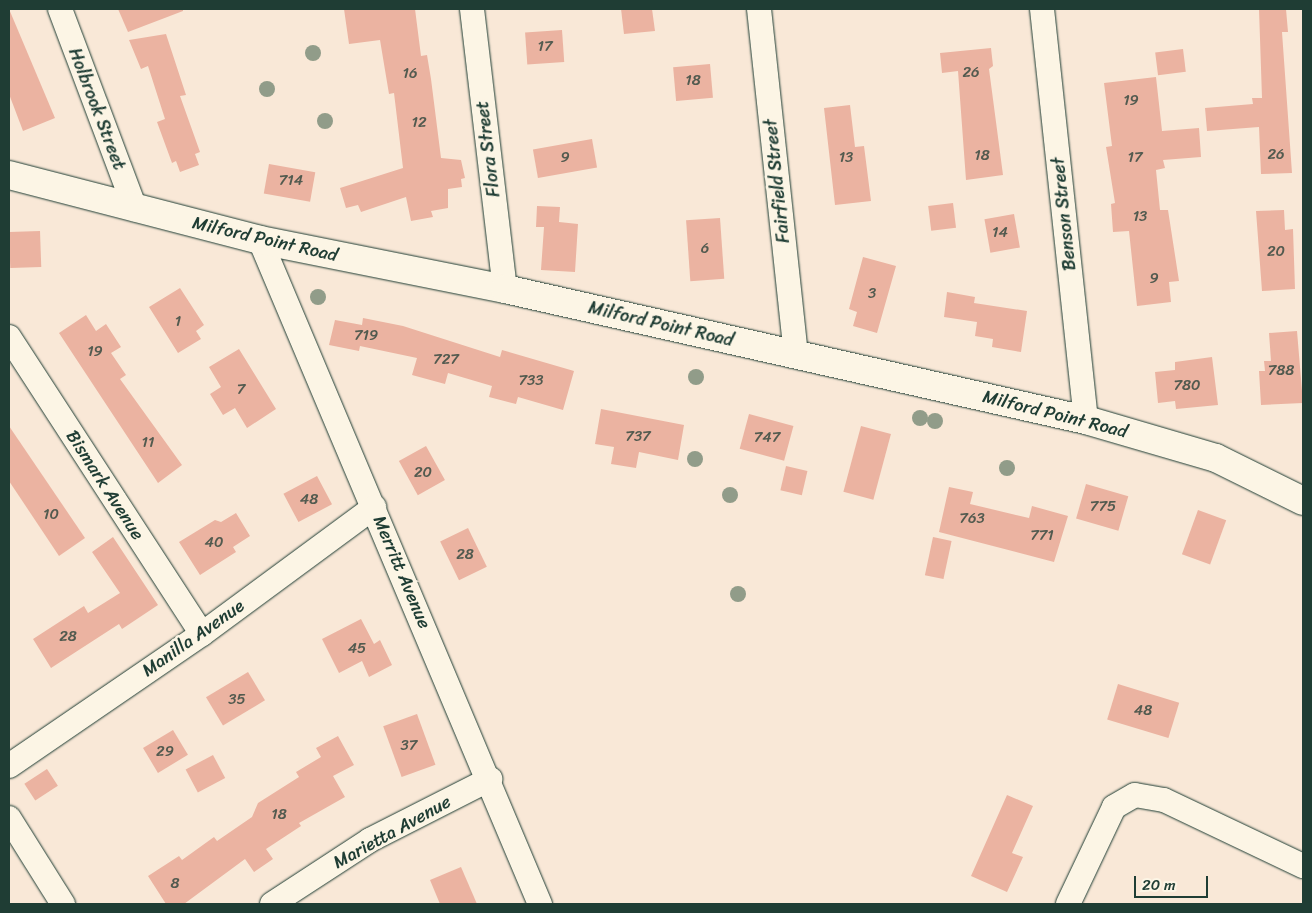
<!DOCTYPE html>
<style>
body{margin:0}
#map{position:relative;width:1312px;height:913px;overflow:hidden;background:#f9e8d7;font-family:Sriracha,sans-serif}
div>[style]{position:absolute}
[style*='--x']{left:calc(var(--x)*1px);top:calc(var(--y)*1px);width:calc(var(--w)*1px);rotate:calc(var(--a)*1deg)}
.building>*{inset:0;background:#ebb3a1;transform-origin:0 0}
.roads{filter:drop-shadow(0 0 1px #1f3d34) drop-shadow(0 0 1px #1f3d34)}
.minor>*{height:24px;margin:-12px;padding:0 12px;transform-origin:12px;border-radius:12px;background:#fcf5e5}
.secondary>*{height:28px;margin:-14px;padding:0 14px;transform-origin:14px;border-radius:14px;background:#fcf5e5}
.trees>*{width:16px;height:16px;margin:-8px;border-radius:50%;background:#919c89}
span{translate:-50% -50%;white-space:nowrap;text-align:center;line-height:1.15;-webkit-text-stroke:5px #fcf5e5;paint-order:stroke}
.number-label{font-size:15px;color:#525a4f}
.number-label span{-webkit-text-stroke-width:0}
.street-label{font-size:18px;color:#1f3d34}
.frame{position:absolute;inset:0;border:10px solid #1f3d34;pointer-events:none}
.scale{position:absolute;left:1134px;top:876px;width:74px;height:22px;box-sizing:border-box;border:2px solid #1f3d34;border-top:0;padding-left:6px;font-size:15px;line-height:18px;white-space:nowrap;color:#1f3d34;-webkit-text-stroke:4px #fcf5e5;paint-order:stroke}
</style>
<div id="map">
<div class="building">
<div style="clip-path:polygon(9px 9px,55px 118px,23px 131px,9px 94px)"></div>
<div style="clip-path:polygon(118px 9px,183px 9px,183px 11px,128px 32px)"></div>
<div style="clip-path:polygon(344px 9px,415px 9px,421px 56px,427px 55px,431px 79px,441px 158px,461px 160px,465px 178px,461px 179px,462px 187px,448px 189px,448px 208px,431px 211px,433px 217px,411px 221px,406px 197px,361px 212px,358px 205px,346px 208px,340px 188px,403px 168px,394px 93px,389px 94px,380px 40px,349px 44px)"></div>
<div style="clip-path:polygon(621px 9px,652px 9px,655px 31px,624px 34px)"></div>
<div style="clip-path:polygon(1259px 9px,1286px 9px,1288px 32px,1282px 32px,1292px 173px,1261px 174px,1259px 127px,1207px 131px,1205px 108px,1253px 104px,1252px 98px,1262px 98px)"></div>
<div style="left:562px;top:30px;width:32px;height:37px;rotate:86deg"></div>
<div style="clip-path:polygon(166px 34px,186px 95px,180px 96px,200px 152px,195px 154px,199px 165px,180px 172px,176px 161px,172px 163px,157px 122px,165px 119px,148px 66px,141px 69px,129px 40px)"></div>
<div style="clip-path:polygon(991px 48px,993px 66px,989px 69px,1003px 175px,966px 180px,958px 71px,942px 73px,940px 53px)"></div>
<div style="left:1183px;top:49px;width:23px;height:28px;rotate:83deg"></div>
<div style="left:710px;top:64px;width:34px;height:37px;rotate:85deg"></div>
<div style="clip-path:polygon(1156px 77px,1162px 131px,1199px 128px,1201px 157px,1163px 160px,1165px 168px,1156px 170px,1160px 210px,1168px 210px,1179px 281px,1169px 282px,1171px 302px,1137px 306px,1129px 231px,1113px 232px,1111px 204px,1115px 203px,1106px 147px,1112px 146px,1104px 83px)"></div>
<div style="clip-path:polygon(850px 105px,855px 147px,864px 146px,871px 201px,835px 205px,824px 108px)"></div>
<div style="left:592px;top:139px;width:29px;height:60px;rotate:80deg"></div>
<div style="left:269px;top:164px;width:47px;height:30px;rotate:10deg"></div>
<div style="left:953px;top:203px;width:25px;height:25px;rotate:83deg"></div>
<div style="clip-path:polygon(537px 206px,560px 207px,559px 222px,578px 224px,575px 272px,541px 270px,544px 227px,536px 227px)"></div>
<div style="clip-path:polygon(1284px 210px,1285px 230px,1293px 229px,1295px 289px,1262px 291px,1256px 211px)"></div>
<div style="left:1014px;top:214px;width:34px;height:30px;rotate:80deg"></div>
<div style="left:720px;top:218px;width:61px;height:34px;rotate:86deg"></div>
<div style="left:40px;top:231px;width:36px;height:31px;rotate:88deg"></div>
<div style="clip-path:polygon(863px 257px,896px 266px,877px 333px,853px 326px,857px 312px,849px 309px)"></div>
<div style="clip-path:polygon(180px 288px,204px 325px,196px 331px,201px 339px,178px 353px,149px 307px)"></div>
<div style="clip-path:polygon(947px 292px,975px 297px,974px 303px,1027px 311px,1021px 352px,992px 347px,993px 339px,975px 336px,977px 322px,944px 317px)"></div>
<div style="clip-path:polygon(86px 315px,96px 331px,106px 324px,121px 347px,111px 353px,126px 375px,120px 379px,182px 465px,158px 483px,59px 333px)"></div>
<div style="clip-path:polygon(363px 318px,403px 326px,500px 357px,502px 350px,574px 371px,563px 410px,518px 397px,516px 404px,489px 397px,492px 386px,448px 373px,445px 384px,412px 375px,417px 358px,360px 346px,359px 351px,329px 345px,335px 320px,362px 325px)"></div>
<div style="clip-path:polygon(1297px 331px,1303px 403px,1261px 405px,1259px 371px,1265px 371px,1264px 361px,1271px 361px,1269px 333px)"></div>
<div style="clip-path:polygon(239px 349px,276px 409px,247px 428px,235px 408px,223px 415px,210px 394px,221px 387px,209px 367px)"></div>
<div style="clip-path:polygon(1212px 357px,1218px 405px,1176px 409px,1175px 401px,1158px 403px,1155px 372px,1175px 370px,1175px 362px)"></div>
<div style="clip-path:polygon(601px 409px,684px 425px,678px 460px,639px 452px,636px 468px,611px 464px,614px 447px,595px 444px)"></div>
<div style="left:749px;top:414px;width:46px;height:36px;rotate:15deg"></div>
<div style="clip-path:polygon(9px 426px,85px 538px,59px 556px,9px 481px)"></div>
<div style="left:861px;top:426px;width:31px;height:68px;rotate:15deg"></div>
<div style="left:426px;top:446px;width:39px;height:31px;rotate:61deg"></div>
<div style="left:786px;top:466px;width:22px;height:25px;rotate:13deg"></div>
<div style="left:317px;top:476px;width:32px;height:38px;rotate:62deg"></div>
<div style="left:1086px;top:484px;width:44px;height:36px;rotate:16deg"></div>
<div style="clip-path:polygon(949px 487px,973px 492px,970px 504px,1029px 518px,1032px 506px,1068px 516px,1054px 562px,939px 532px)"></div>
<div style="left:1198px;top:510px;width:30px;height:47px;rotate:20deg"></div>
<div style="clip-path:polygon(236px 513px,250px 536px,233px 547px,236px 552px,200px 575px,179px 542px,215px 520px,221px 522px)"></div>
<div style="left:468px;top:528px;width:43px;height:31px;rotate:64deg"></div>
<div style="clip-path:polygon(113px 537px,158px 605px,122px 629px,119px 624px,51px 668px,33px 639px,84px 606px,88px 613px,120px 593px,92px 552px)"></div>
<div style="left:933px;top:537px;width:19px;height:39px;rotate:12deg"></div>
<div style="clip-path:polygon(361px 619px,374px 644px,380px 640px,392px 665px,369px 677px,362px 661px,339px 673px,322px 639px)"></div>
<div style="left:248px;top:672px;width:33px;height:49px;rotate:59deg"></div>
<div style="left:1118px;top:684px;width:64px;height:37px;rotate:17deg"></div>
<div style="left:417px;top:714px;width:54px;height:36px;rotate:70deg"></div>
<div style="left:173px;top:730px;width:29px;height:35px;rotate:59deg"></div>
<div style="clip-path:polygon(338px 736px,354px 765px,333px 776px,345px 797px,299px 823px,301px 826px,266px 849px,273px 859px,254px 872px,245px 859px,184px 904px,166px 904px,148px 876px,179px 856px,182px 860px,214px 837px,217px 841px,252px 817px,258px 803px,299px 777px,296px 772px,321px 757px,316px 748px)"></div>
<div style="left:213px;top:755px;width:26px;height:31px;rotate:62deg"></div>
<div style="left:47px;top:769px;width:20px;height:27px;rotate:57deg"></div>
<div style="clip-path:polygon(1007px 795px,1033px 806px,1012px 853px,1023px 857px,1007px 892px,971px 876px)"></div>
<div style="clip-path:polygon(461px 867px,477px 904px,440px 904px,430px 880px)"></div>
</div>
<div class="roads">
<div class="minor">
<div style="--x:60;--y:9;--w:214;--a:69.4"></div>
<div style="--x:472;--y:9;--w:282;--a:83.3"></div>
<div style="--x:759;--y:9;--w:347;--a:83.9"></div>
<div style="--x:1042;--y:9;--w:413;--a:83.9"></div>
<div style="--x:260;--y:240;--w:721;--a:67.14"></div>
<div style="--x:9;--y:337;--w:354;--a:57"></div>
<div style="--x:9;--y:766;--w:234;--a:-34.4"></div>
<div style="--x:202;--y:634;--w:214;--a:-36.4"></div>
<div style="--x:9;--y:818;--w:102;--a:57.9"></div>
<div style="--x:272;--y:904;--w:117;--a:-33.1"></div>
<div style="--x:370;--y:840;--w:135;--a:-26.9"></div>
<div style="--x:1068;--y:904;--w:107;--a:-64.6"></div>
<div style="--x:1114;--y:807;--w:24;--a:-30"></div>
<div style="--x:1135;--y:795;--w:29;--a:10"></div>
<div style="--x:1164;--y:800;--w:154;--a:25.4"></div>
</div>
<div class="secondary">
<div style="--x:9;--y:175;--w:259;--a:14.5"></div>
<div style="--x:260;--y:240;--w:250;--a:11.3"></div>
<div style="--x:505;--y:289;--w:596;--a:12.71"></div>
<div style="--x:1086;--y:420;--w:135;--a:16.3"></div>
<div style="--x:1216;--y:458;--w:97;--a:26.3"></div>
</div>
</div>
<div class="trees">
<div style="left:313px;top:53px"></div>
<div style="left:267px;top:89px"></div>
<div style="left:325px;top:121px"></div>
<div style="left:318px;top:297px"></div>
<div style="left:696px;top:377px"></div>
<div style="left:920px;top:418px"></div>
<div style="left:935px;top:421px"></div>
<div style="left:695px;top:459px"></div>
<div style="left:1007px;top:468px"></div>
<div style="left:730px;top:495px"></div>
<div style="left:738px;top:594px"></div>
</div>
<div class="number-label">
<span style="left:545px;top:47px">17</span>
<span style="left:971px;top:73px">26</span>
<span style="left:410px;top:74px">16</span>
<span style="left:693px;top:81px">18</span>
<span style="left:1131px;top:101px">19</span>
<span style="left:419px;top:123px">12</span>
<span style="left:1276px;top:155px">26</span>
<span style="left:982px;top:156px">18</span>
<span style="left:565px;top:158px">9</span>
<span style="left:846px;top:158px">13</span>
<span style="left:1135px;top:158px">17</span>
<span style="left:291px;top:181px">714</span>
<span style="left:1140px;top:217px">13</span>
<span style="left:1000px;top:233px">14</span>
<span style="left:705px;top:249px">6</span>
<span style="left:1276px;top:252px">20</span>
<span style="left:1154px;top:279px">9</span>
<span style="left:872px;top:294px">3</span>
<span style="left:178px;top:322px">1</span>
<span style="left:366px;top:336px">719</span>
<span style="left:95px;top:352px">19</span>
<span style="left:446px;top:360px">727</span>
<span style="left:1281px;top:371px">788</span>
<span style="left:531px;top:381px">733</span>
<span style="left:1187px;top:386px">780</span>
<span style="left:241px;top:390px">7</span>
<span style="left:638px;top:437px">737</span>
<span style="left:767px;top:438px">747</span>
<span style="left:148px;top:443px">11</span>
<span style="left:423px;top:473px">20</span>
<span style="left:309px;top:500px">48</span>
<span style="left:1103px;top:507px">775</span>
<span style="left:51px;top:515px">10</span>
<span style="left:972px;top:519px">763</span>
<span style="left:1042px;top:536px">771</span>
<span style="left:214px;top:543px">40</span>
<span style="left:465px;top:555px">28</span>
<span style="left:68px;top:637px">28</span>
<span style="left:357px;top:649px">45</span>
<span style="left:237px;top:700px">35</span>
<span style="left:1143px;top:711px">48</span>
<span style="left:409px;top:746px">37</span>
<span style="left:165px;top:752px">29</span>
<span style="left:279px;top:815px">18</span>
<span style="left:175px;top:884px">8</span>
</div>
<div class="street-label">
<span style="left:97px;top:109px;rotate:69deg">Holbrook Street</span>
<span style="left:488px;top:149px;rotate:-97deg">Flora Street</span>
<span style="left:777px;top:181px;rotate:-96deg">Fairfield Street</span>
<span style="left:1064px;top:214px;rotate:-96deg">Benson Street</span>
<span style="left:265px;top:239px;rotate:13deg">Milford Point Road</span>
<span style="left:661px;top:324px;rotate:13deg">Milford Point Road</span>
<span style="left:1055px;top:414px;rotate:14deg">Milford Point Road</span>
<span style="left:105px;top:485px;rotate:57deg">Bismark Avenue</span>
<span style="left:402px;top:572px;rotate:67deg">Merritt Avenue</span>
<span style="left:193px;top:638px;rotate:-35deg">Manilla Avenue</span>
<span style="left:392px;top:832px;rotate:-29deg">Marietta Avenue</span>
</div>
<div class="frame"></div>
<div class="scale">20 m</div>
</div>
